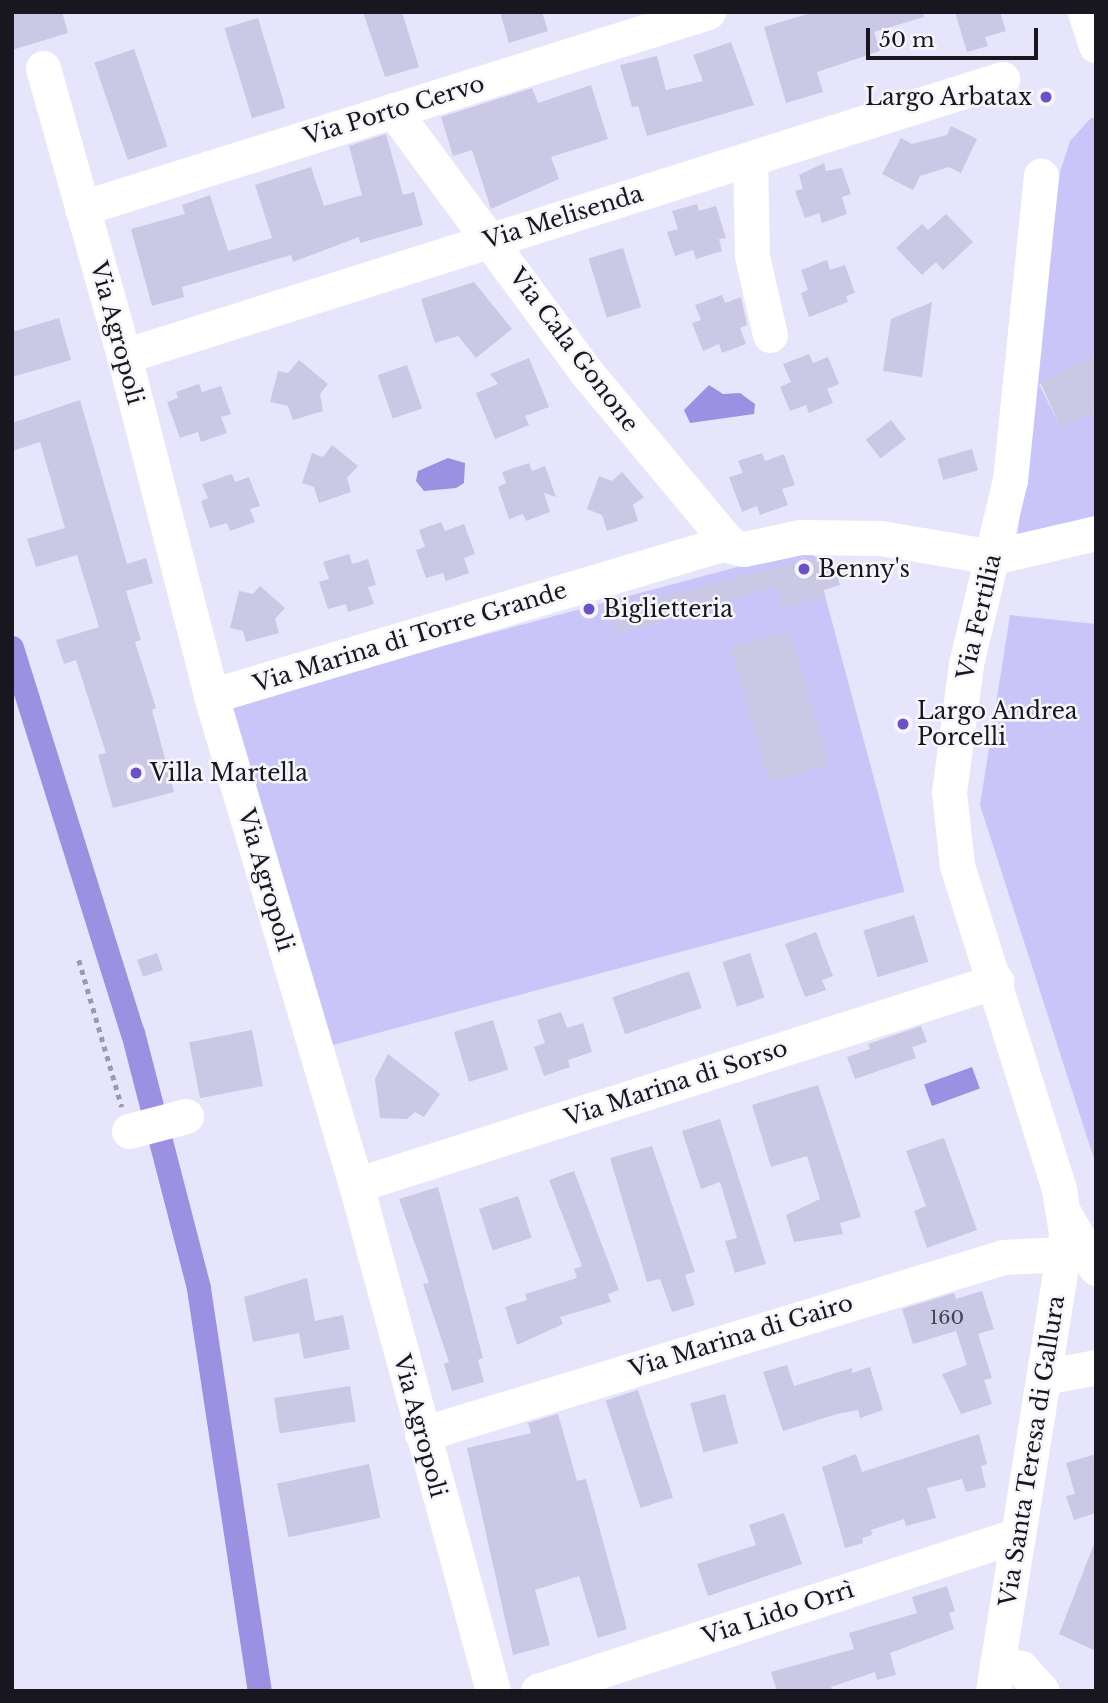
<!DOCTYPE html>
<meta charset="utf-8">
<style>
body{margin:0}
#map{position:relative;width:1108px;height:1703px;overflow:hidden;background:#e7e5fc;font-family:"Libre Baskerville",serif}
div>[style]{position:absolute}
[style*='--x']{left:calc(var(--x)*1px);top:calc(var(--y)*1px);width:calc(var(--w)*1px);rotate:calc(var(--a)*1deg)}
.green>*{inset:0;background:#cac5f8;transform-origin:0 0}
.water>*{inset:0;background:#9b90e2;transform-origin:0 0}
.canal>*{height:24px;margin:-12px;padding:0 12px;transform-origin:12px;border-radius:12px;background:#9b90e2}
.building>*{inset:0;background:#cac8e4;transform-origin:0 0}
.path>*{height:4.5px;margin-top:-2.25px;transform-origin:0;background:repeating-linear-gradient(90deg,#9b9aac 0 5px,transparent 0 10px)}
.minor>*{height:35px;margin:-17.5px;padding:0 17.5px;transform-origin:17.5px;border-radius:17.5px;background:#fff}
.dots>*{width:19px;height:19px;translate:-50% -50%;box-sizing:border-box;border:4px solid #f5f5fa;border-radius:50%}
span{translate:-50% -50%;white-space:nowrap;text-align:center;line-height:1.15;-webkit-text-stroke:5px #f5f5fa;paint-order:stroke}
.number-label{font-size:19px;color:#444351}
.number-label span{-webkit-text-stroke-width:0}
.poi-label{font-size:23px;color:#181720}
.right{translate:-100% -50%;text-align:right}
.left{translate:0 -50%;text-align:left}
.street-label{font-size:23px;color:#181720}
.frame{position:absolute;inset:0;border:14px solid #181720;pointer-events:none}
.scale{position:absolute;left:866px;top:28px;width:172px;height:32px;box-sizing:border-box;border:4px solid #181720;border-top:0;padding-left:9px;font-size:21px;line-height:24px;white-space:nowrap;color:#181720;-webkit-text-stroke:5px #f5f5fa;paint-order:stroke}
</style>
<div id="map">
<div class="green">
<div style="clip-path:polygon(1091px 118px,1096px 118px,1096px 355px,1039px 384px,1061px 428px,1096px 411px,1096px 520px,1017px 539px,1060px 172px,1070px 141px)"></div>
<div style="left:812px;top:547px;width:357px;height:603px;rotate:75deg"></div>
<div style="clip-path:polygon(1010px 615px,1096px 624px,1096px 1165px,980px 805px)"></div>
</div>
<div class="water">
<div style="clip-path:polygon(709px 385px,723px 394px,740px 393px,755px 404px,754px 414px,690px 423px,684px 410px)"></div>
<div style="clip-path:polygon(448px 458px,465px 463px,464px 483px,456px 488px,424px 491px,416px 481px,418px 471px)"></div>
<div style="left:972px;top:1067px;width:23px;height:51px;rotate:70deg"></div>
</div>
<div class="canal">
<div style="--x:12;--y:648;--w:404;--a:72.6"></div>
<div style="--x:133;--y:1033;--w:264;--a:75.5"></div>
<div style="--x:199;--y:1289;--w:407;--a:81.4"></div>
</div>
<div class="building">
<div style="clip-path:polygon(12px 12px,62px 12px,68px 33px,12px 50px)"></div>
<div style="clip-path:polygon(363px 12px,402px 12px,419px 67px,385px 77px)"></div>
<div style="clip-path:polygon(500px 12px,542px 12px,548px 31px,509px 43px)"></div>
<div style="clip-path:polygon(814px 12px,923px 12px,924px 17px,874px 32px,880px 51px,817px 72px,823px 92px,786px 103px,764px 27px)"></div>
<div style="clip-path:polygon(955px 12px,1000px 12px,1006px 31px,985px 37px,988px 46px,967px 52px)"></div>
<div style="left:258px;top:18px;width:94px;height:35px;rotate:73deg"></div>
<div style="clip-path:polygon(731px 42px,754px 105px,647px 136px,638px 106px,632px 107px,620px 65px,657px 56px,666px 90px,703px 81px,693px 55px)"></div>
<div style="left:134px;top:49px;width:103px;height:42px;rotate:71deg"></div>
<div style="clip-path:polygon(591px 85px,608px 139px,551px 157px,559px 179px,491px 209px,472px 150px,453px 156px,441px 117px,532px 88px,538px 103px)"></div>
<div style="clip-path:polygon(951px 126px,977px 139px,961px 173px,949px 167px,920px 176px,913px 190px,882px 174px,901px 138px,912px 144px,947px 135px)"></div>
<div style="clip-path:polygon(386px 134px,403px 195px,414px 192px,423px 225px,360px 243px,359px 237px,293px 262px,291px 255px,182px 287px,184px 297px,152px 306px,131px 229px,185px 214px,182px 205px,210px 195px,228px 251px,272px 238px,255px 185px,311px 167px,324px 206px,362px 195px,349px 146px)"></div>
<div style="clip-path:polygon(824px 163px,826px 171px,842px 168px,851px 194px,842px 197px,847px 214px,822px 223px,819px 213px,805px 218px,795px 191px,803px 189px,799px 175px)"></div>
<div style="clip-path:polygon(697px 204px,699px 211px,716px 206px,726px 238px,719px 239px,722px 251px,696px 259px,693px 250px,675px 256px,667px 232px,678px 229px,672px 211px)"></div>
<div style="clip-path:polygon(946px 214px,973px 242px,943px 270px,936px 262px,922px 275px,896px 248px,922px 224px,928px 230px)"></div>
<div style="left:623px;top:248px;width:62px;height:36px;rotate:73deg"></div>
<div style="clip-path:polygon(827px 260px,830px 270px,845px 265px,855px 293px,846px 296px,848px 302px,809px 317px,801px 293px,808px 290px,801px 270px)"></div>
<div style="clip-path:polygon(474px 282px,512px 329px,476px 358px,458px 336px,435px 343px,421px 299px)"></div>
<div style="clip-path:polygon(722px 295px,725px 303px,741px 297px,747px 325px,740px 328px,746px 344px,722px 353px,719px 344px,703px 351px,692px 323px,701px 320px,695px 305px)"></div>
<div style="clip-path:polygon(932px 302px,922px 377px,883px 371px,891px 319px)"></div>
<div style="clip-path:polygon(59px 318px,71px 360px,12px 377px,12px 332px)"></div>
<div style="clip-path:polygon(809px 354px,813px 363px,828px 357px,839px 384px,827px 389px,833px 403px,809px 413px,806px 405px,790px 411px,780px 387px,791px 382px,783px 364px)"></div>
<div style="clip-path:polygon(1096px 355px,1096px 411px,1061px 428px,1040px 382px)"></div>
<div style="clip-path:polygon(529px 358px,549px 407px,525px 416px,529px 425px,495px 439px,476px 393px,498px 384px,490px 374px)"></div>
<div style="clip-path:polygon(299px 360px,328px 384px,320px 394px,323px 411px,293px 420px,288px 406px,270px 402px,278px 371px,288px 373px)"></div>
<div style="left:407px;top:365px;width:46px;height:31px;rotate:71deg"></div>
<div style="clip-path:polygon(199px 384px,202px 392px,221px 386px,231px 414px,221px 417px,227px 433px,201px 442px,198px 432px,180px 438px,167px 402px,178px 398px,176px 392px)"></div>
<div style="clip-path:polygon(80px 400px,127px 564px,146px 558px,153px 583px,126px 591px,141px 640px,135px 642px,156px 708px,152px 710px,174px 792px,113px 808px,98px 755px,106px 753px,76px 660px,64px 664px,56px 640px,99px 627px,77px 555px,36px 567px,27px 539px,65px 528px,40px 442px,12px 451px,12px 423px)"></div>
<div style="left:891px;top:420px;width:24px;height:32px;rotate:52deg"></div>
<div style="clip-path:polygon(332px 445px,358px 466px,347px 478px,351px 492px,319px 503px,314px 487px,302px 483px,312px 453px,323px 457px)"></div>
<div style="left:972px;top:449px;width:22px;height:36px;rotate:74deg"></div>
<div style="clip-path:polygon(762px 453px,765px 461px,784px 454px,795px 485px,782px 489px,788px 505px,760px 515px,757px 506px,742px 512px,729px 477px,743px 473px,738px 461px)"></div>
<div style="clip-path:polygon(529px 463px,532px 471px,545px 466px,556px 497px,544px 493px,550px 512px,526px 521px,523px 514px,509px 519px,498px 487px,506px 483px,502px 472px)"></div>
<div style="clip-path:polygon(622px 472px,644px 497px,633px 505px,638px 521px,607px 531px,602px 515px,587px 509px,599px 476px,612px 481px)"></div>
<div style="clip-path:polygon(232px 474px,235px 482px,249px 477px,260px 506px,250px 509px,255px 522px,230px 531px,227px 523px,210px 528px,201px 501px,208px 498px,202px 484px)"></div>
<div style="clip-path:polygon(441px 522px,445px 531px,464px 524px,475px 554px,464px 558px,469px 573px,446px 581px,443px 573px,426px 578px,416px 550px,425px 547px,419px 530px)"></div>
<div style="clip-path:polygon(349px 554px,352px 564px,368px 559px,376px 585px,368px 587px,374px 604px,348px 612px,346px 604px,328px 609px,319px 582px,329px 579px,323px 562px)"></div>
<div style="clip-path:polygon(815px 557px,832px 558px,840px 585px,824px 590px,825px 596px,783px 608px,777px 586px,616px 635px,609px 611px)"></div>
<div style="clip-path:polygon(260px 586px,285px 608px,275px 619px,279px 633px,246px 642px,243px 631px,230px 628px,239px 591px,253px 594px)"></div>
<div style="left:790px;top:630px;width:140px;height:62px;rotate:74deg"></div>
<div style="left:914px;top:915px;width:49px;height:53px;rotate:73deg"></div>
<div style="clip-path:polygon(816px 932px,833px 976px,822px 980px,826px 990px,805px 997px,785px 944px)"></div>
<div style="left:157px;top:953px;width:18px;height:21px;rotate:71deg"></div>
<div style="left:750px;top:953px;width:47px;height:29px;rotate:72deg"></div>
<div style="left:689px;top:971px;width:39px;height:81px;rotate:71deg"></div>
<div style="clip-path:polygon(561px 1012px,567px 1028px,583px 1023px,592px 1052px,568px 1060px,570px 1067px,544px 1076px,534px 1047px,545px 1043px,537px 1020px)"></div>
<div style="left:493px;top:1020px;width:52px;height:41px;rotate:73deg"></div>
<div style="clip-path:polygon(921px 1026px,927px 1042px,912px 1047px,916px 1058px,855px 1079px,847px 1057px,870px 1049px,868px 1044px)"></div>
<div style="left:252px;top:1030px;width:57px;height:64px;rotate:79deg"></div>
<div style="clip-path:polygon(388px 1054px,440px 1094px,424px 1117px,415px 1112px,407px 1119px,380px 1118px,375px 1079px)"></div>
<div style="clip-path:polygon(818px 1085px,861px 1217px,840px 1223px,843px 1234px,794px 1242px,786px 1215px,820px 1199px,807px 1156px,771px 1167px,752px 1105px)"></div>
<div style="clip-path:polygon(720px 1119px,766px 1264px,735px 1273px,725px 1241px,737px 1238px,720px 1182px,701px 1189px,682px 1131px)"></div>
<div style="clip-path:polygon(944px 1138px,977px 1230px,927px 1248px,914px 1211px,926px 1206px,906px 1151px)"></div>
<div style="clip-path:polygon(652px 1146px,695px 1272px,685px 1275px,695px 1305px,672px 1312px,660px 1279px,647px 1282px,610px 1158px)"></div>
<div style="clip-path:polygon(574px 1171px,619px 1290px,608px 1294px,611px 1302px,560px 1317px,563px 1324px,517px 1345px,505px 1307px,527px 1300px,525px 1294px,577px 1278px,574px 1269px,582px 1266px,549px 1180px)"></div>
<div style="clip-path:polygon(438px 1187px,483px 1358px,478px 1360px,484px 1382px,452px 1391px,444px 1364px,449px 1362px,423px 1284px,429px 1283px,399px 1199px)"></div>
<div style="left:518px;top:1196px;width:44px;height:41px;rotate:72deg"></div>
<div style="clip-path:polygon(307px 1278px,315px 1321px,343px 1315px,350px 1349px,304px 1359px,299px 1333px,253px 1342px,244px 1297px)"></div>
<div style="clip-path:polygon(982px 1291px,994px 1329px,978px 1334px,992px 1378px,984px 1380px,992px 1404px,961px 1414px,942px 1374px,967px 1365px,956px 1331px,913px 1344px,902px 1309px,954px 1293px,956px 1299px)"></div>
<div style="clip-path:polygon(787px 1365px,794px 1386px,852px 1368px,852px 1373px,870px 1367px,883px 1410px,860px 1418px,858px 1410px,837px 1414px,783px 1431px,763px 1372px)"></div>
<div style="left:350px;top:1386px;width:36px;height:77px;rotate:81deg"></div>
<div style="left:638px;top:1390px;width:113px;height:34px;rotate:72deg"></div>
<div style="left:725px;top:1394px;width:51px;height:36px;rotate:75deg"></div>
<div style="clip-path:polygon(558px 1414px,577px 1481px,586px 1479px,627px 1629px,598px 1638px,579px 1576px,535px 1590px,550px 1645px,513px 1655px,467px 1448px,531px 1433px,528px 1423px)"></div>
<div style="clip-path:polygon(979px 1434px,987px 1464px,981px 1466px,986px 1487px,966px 1492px,962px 1479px,927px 1488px,936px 1518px,906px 1526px,904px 1519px,871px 1530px,872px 1535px,862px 1538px,863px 1543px,845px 1548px,822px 1467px,856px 1454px,862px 1472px)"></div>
<div style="clip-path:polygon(1096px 1454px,1096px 1513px,1074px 1520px,1066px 1496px,1075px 1494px,1066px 1463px)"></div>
<div style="left:369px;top:1464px;width:55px;height:94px;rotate:78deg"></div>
<div style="clip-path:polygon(784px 1513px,802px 1564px,708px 1596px,697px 1564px,756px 1545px,749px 1525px)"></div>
<div style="clip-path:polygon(1096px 1539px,1096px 1651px,1059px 1634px)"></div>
<div style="clip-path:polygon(947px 1586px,955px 1611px,949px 1613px,954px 1629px,890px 1653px,896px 1675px,877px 1680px,875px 1672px,831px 1687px,832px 1691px,777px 1691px,771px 1672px,854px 1649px,849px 1633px,917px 1613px,912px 1597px)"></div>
</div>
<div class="path">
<div style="--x:79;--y:960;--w:153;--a:73.7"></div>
</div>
<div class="minor">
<div style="--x:1085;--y:12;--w:35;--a:72"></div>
<div style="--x:43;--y:68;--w:299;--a:74.3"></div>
<div style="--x:124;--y:356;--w:351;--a:75.6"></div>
<div style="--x:211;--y:696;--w:510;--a:73.48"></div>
<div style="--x:356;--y:1185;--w:524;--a:74.85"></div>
<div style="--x:393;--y:110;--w:327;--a:53.6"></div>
<div style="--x:587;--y:373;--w:225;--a:50.2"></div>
<div style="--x:731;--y:546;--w:13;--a:13"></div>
<div style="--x:744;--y:549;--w:57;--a:-12.1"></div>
<div style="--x:800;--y:537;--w:81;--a:0.7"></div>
<div style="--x:881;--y:538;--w:114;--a:9.6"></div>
<div style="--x:993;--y:557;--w:106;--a:-13.1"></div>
<div style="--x:750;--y:159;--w:97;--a:88.8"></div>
<div style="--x:752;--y:256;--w:81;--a:77.2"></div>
<div style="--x:82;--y:208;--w:656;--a:-17.39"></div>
<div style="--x:124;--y:356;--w:921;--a:-17.51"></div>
<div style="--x:211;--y:696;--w:540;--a:-16.56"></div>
<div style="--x:129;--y:1131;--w:59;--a:-14.7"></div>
<div style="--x:356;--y:1185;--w:672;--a:-17.68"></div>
<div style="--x:1063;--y:1212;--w:65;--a:59.5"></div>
<div style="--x:1045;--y:1377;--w:52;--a:-11.1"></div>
<div style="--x:422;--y:1434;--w:607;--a:-16.94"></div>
<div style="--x:1003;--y:1257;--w:61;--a:-2.8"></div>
<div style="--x:997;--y:1663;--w:25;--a:12"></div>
<div style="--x:1021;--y:1668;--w:31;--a:48"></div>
<div style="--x:538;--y:1691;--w:505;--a:-18"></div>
<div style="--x:993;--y:1691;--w:464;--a:-80.9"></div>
<div style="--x:1066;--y:1233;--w:45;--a:-99"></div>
<div style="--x:1059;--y:1189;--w:340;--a:-107.5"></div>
<div style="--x:957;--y:865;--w:73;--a:-96.3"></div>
<div style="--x:949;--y:792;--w:129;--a:-82.4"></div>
<div style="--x:966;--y:664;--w:189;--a:-76.6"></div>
<div style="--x:1010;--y:480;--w:306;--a:-84.2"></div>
</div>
<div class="dots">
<div style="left:1046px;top:97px;background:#6c50c9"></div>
<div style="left:804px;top:569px;background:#6c50c9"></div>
<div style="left:589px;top:609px;background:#6c50c9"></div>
<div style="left:903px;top:724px;background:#6c50c9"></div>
<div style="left:136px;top:773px;background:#6c50c9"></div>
</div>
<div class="number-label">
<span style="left:947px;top:1318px">160</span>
</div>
<div class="poi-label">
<span class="right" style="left:1032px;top:97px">Largo Arbatax</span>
<span class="left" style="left:818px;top:569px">Benny's</span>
<span class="left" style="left:603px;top:609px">Biglietteria</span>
<span class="left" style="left:917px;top:724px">Largo Andrea<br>Porcelli</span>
<span class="left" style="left:150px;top:773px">Villa Martella</span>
</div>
<div class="street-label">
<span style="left:394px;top:110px;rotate:-17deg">Via Porto Cervo</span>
<span style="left:563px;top:217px;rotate:-17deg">Via Melisenda</span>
<span style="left:117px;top:333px;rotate:75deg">Via Agropoli</span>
<span style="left:574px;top:350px;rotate:53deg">Via Cala Gonone</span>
<span style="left:979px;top:617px;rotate:-77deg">Via Fertilia</span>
<span style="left:410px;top:637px;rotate:-17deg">Via Marina di Torre Grande</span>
<span style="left:266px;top:880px;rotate:74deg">Via Agropoli</span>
<span style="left:676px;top:1083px;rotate:-18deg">Via Marina di Sorso</span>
<span style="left:741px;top:1336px;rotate:-17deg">Via Marina di Gairo</span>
<span style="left:420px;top:1426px;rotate:75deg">Via Agropoli</span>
<span style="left:1032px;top:1451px;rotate:-81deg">Via Santa Teresa di Gallura</span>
<span style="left:778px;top:1613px;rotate:-18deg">Via Lido Orrì</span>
</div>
<div class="frame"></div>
<div class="scale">50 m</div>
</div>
